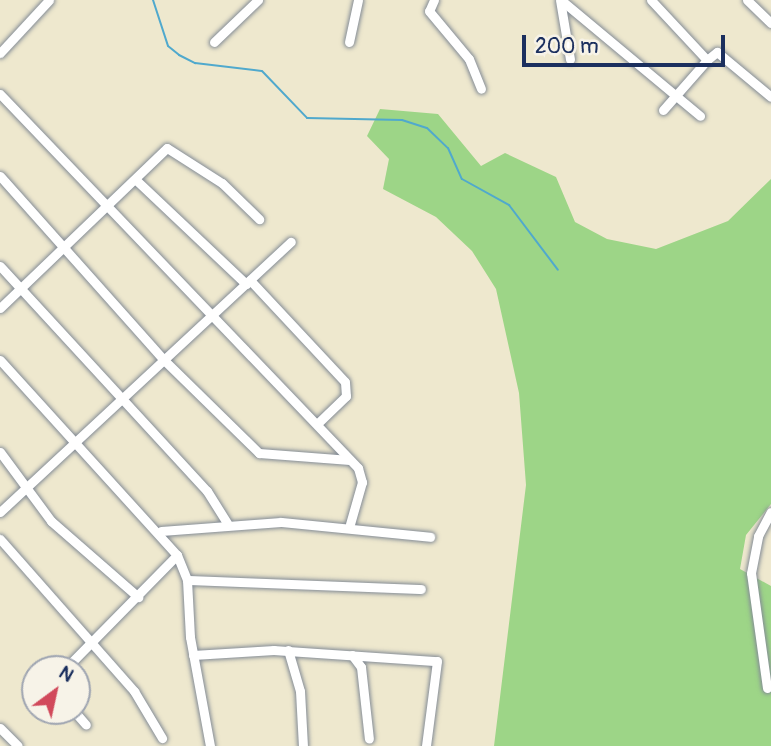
<!DOCTYPE html>
<style>
body{margin:0}
#map{position:relative;width:771px;height:746px;overflow:hidden;background:#eee8ce;font-family:Pangolin,sans-serif}
div>[style]{position:absolute}
[style*='--x']{left:calc(var(--x)*1px);top:calc(var(--y)*1px);width:calc(var(--w)*1px);rotate:calc(var(--a)*1deg)}
.green>*{inset:0;background:#9dd587}
.stream>*{height:2px;margin:-1px;padding:0 1px;transform-origin:1px;border-radius:1px;background:#50a9cd}
.roads{filter:drop-shadow(0 0 2px #848c96) drop-shadow(0 0 2px #848c96)}
.minor>*{height:9px;margin:-4.5px;padding:0 4.5px;transform-origin:4.5px;border-radius:4.5px;background:#fff}
span{translate:-50% -50%;white-space:nowrap;text-align:center;line-height:1.15;-webkit-text-stroke:5px #f7f3e8;paint-order:stroke}
.north{position:absolute;left:21px;top:655px;width:70px;height:70px;box-sizing:border-box;background:#f7f3e8;border:2px solid #9fa5b1;border-radius:50%;rotate:33deg;font-size:19px;font-weight:700;line-height:28px;text-align:center;color:#1b2f5e}
.north::after{content:'';display:block;margin:auto;width:24px;height:32px;background:#d1495b;clip-path:polygon(50% 0,100% 100%,50% 72%,0 100%)}
.scale{position:absolute;left:522px;top:35px;width:203px;height:32px;box-sizing:border-box;border:4px solid #1b2f5e;border-top:0;padding-left:9px;font-size:21px;line-height:24px;white-space:nowrap;color:#1b2f5e;-webkit-text-stroke:5px #f7f3e8;paint-order:stroke}
</style>
<div id="map">
<div class="green">
<div style="clip-path:polygon(380px 109px,438px 114px,481px 166px,505px 153px,556px 177px,575px 222px,607px 239px,656px 249px,728px 221px,771px 179px,771px 504px,746px 535px,740px 569px,771px 586px,771px 746px,494px 746px,526px 485px,519px 393px,496px 289px,472px 251px,436px 217px,383px 189px,389px 159px,367px 136px)"></div>
</div>
<div class="stream">
<div style="--x:153;--y:0;--w:48;--a:71.9"></div>
<div style="--x:168;--y:46;--w:14;--a:39"></div>
<div style="--x:179;--y:55;--w:18;--a:27"></div>
<div style="--x:195;--y:63;--w:67;--a:6.8"></div>
<div style="--x:262;--y:71;--w:65;--a:46.2"></div>
<div style="--x:307;--y:118;--w:95;--a:1.2"></div>
<div style="--x:402;--y:120;--w:26;--a:18"></div>
<div style="--x:427;--y:128;--w:29;--a:44"></div>
<div style="--x:448;--y:148;--w:34;--a:66"></div>
<div style="--x:462;--y:179;--w:54;--a:29"></div>
<div style="--x:509;--y:205;--w:81;--a:53"></div>
</div>
<div class="roads">
<div class="minor">
<div style="--x:434;--y:0;--w:12;--a:114"></div>
<div style="--x:429;--y:11;--w:62;--a:50.2"></div>
<div style="--x:469;--y:59;--w:32;--a:68"></div>
<div style="--x:560;--y:0;--w:60;--a:80.4"></div>
<div style="--x:561;--y:0;--w:181;--a:39.8"></div>
<div style="--x:651;--y:0;--w:82;--a:47"></div>
<div style="--x:707;--y:60;--w:13;--a:-39"></div>
<div style="--x:717;--y:52;--w:70;--a:39.8"></div>
<div style="--x:747;--y:0;--w:33;--a:44"></div>
<div style="--x:214;--y:42;--w:61;--a:-43.7"></div>
<div style="--x:349;--y:42;--w:43;--a:-77.9"></div>
<div style="--x:0;--y:53;--w:72;--a:-47.2"></div>
<div style="--x:0;--y:94;--w:518;--a:46.25"></div>
<div style="--x:358;--y:468;--w:15;--a:74"></div>
<div style="--x:362;--y:482;--w:44;--a:105.9"></div>
<div style="--x:663;--y:110;--w:67;--a:-48.7"></div>
<div style="--x:0;--y:176;--w:248;--a:48.3"></div>
<div style="--x:165;--y:361;--w:132;--a:44.4"></div>
<div style="--x:259;--y:453;--w:91;--a:4.4"></div>
<div style="--x:135;--y:179;--w:153;--a:43.4"></div>
<div style="--x:0;--y:266;--w:306;--a:47.4"></div>
<div style="--x:207;--y:491;--w:38;--a:58"></div>
<div style="--x:250;--y:280;--w:139;--a:47"></div>
<div style="--x:345;--y:382;--w:14;--a:86"></div>
<div style="--x:346;--y:396;--w:40;--a:136"></div>
<div style="--x:0;--y:308;--w:231;--a:-43.8"></div>
<div style="--x:167;--y:148;--w:65;--a:32.5"></div>
<div style="--x:222;--y:183;--w:52;--a:44.2"></div>
<div style="--x:0;--y:360;--w:263;--a:47.8"></div>
<div style="--x:177;--y:555;--w:27;--a:68"></div>
<div style="--x:187;--y:580;--w:57;--a:87"></div>
<div style="--x:190;--y:637;--w:111;--a:79.6"></div>
<div style="--x:0;--y:452;--w:86;--a:53.5"></div>
<div style="--x:51;--y:521;--w:116;--a:41.1"></div>
<div style="--x:0;--y:512;--w:397;--a:-42.9"></div>
<div style="--x:161;--y:531;--w:120;--a:-4.3"></div>
<div style="--x:281;--y:522;--w:150;--a:5.7"></div>
<div style="--x:0;--y:539;--w:203;--a:48.6"></div>
<div style="--x:134;--y:691;--w:55;--a:59.2"></div>
<div style="--x:187;--y:580;--w:234;--a:2.2"></div>
<div style="--x:288;--y:650;--w:43;--a:73.7"></div>
<div style="--x:300;--y:691;--w:55;--a:86.9"></div>
<div style="--x:193;--y:655;--w:81;--a:-3.5"></div>
<div style="--x:274;--y:650;--w:163;--a:3.9"></div>
<div style="--x:437;--y:661;--w:86;--a:97.4"></div>
<div style="--x:352;--y:655;--w:15;--a:53"></div>
<div style="--x:361;--y:667;--w:72;--a:83.7"></div>
<div style="--x:65;--y:669;--w:160;--a:-45.5"></div>
<div style="--x:767;--y:688;--w:116;--a:-97.9"></div>
<div style="--x:751;--y:573;--w:38;--a:-79"></div>
<div style="--x:758;--y:536;--w:27;--a:-62"></div>
<div style="--x:74;--y:711;--w:18;--a:49"></div>
<div style="--x:0;--y:728;--w:25;--a:45"></div>
</div>
</div>
<div class="north">N</div>
<div class="scale">200 m</div>
</div>
